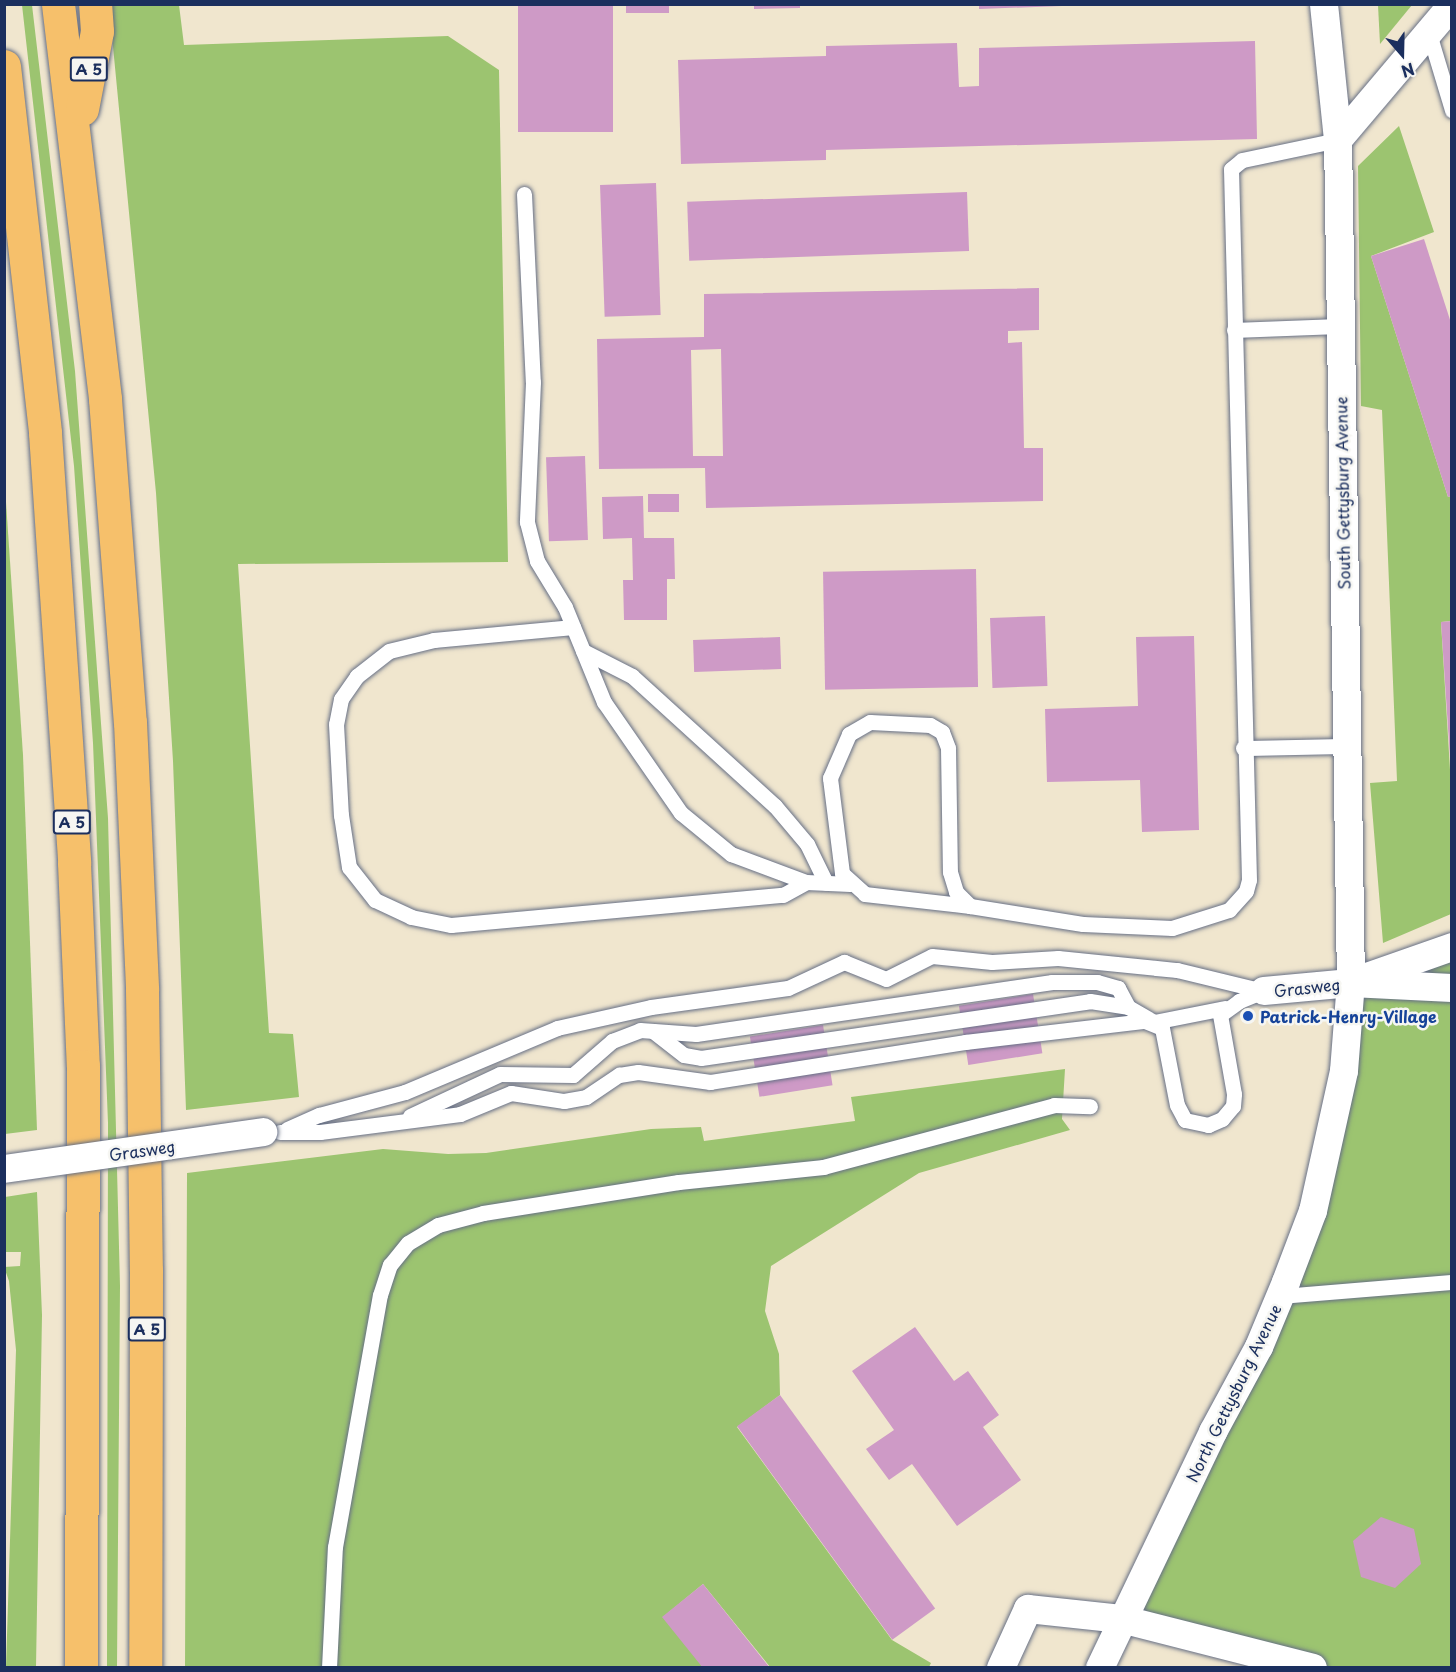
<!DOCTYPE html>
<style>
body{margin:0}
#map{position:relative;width:1456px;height:1672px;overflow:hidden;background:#f0e6ce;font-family:"Playpen Sans",sans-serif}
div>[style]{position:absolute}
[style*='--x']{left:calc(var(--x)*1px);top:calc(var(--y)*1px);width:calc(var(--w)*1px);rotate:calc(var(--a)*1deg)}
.green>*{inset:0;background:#9cc470}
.building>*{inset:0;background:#ce9ac6;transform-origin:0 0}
.roads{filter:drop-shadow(0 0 2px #666f85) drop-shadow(0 0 2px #666f85)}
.lane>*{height:15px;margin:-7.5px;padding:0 7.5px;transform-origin:7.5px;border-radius:7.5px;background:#fff}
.street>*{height:28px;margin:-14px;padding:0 14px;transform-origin:14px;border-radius:14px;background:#fff}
.highway>*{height:33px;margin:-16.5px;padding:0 16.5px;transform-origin:16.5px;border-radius:16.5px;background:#f6c06b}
.bridges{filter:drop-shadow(0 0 2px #666f85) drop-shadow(0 0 2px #666f85)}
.street-bridge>*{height:28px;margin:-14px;padding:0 14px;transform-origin:14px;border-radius:14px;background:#fff}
.dots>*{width:16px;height:16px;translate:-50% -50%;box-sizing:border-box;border:3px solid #f6f6f2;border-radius:50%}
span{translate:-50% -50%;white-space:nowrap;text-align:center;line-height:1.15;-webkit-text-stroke:5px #f6f6f2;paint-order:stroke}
.shield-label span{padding:2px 4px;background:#f6f6f2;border:2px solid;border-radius:4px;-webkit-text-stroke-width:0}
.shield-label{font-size:15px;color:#1b2f5e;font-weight:700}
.street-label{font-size:16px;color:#1b2f5e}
.transit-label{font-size:16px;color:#164399;font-weight:700}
.left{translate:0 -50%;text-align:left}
.frame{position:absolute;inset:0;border:6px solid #1b2f5e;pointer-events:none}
.north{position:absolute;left:1372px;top:24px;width:60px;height:60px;-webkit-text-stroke:4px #f6f6f2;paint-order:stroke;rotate:160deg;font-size:16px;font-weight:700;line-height:24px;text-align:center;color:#1b2f5e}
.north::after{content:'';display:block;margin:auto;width:21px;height:27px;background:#1b2f5e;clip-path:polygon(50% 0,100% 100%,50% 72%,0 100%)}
</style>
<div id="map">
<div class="green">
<div style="clip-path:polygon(22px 5px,32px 5px,75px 371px,108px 818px,120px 1286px,117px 1667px,107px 1667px,108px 1123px,93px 743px,74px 466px)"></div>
<div style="clip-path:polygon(109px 5px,179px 5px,184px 45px,448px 36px,499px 70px,508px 562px,238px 564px,269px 1033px,293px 1034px,299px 1097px,186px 1110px,173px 761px,156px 493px)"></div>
<div style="clip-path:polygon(1378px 5px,1412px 5px,1380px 44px)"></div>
<div style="clip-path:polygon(1399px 126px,1434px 232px,1371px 256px,1448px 497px,1452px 496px,1451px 621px,1441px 622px,1451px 786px,1451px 914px,1383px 943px,1370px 783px,1397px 781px,1382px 410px,1361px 406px,1358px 166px)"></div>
<div style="clip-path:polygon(5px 487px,23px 755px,37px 1130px,5px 1134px)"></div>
<div style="clip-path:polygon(1451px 947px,1451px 1667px,1313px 1667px,1121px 1619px,1286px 1282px,1351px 983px)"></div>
<div style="clip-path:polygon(1065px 1069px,1062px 1119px,1070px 1130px,919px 1173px,771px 1266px,765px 1311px,779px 1354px,780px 1395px,737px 1427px,892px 1640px,931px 1663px,929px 1667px,770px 1667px,703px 1584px,663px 1617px,703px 1667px,185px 1668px,187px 1173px,383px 1149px,448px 1154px,486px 1153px,651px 1129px,701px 1127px,704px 1141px,855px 1121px,851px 1097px)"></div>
<div style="clip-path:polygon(37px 1192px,42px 1315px,36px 1667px,6px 1667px,16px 1350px,9px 1281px,4px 1267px,20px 1266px,21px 1252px,5px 1252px,5px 1197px)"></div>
</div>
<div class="building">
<div style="left:518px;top:4px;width:95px;height:128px"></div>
<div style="left:626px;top:4px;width:43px;height:9px"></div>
<div style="clip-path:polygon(754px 4px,800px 4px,800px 8px,754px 9px)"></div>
<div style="clip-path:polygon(979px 4px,1062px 4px,1062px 6px,979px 9px)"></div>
<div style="clip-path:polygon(1255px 41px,1257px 139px,826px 150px,826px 160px,681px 164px,678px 60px,826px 56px,826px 46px,957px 43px,959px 87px,979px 86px,979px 48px)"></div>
<div style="left:656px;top:183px;width:132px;height:56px;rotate:88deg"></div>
<div style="left:967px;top:192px;width:59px;height:280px;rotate:88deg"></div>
<div style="clip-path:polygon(1424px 239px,1452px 326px,1452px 496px,1448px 497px,1371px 256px)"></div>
<div style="clip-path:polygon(evenodd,1039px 288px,1039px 330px,1008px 331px,1008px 343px,1022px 342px,1024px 448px,1043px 448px,1043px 501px,706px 508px,705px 468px,599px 469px,597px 339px,704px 337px,704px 294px,1039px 288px,721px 349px,723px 456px,693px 456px,691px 350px,721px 349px)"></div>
<div style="left:585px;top:456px;width:84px;height:39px;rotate:88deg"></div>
<div style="left:679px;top:494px;width:18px;height:31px;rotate:90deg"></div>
<div style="clip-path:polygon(643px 496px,644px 538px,674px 538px,675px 579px,667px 579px,667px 620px,624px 620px,623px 580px,633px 580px,632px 538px,603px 539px,602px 497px)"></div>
<div style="left:976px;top:569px;width:118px;height:153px;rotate:89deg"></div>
<div style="left:1045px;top:616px;width:70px;height:55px;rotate:88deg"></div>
<div style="clip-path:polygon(1452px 621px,1452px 757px,1450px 758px,1441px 622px)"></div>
<div style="clip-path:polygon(1194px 636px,1199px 830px,1142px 832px,1140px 780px,1047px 782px,1045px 709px,1138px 706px,1136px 637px)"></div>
<div style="left:780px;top:637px;width:32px;height:87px;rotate:88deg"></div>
<div style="left:1033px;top:994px;width:60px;height:75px;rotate:81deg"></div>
<div style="left:823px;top:1025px;width:61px;height:74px;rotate:81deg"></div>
<div style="clip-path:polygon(915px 1327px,954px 1381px,968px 1371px,999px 1415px,983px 1427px,1021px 1480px,957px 1526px,912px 1464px,889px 1480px,866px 1449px,894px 1430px,852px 1371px)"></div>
<div style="left:780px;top:1395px;width:264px;height:53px;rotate:54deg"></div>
<div style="clip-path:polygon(1381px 1517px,1414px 1529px,1421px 1564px,1395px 1588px,1361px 1577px,1353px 1541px)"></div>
<div style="clip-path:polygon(703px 1584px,770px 1668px,703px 1668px,662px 1617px)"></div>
</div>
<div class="roads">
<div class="lane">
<div style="--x:1428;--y:30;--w:84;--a:73.3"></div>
<div style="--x:524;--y:194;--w:188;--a:87.3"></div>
<div style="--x:533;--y:382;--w:140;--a:92.5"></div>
<div style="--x:527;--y:522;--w:40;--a:75.6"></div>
<div style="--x:537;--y:561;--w:54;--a:58.7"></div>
<div style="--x:565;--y:607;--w:103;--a:67.7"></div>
<div style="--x:604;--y:702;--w:135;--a:55.3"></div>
<div style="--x:681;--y:813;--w:65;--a:39.4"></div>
<div style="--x:731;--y:854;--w:80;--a:20.5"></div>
<div style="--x:806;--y:882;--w:44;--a:2.6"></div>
<div style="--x:1234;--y:330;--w:104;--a:-2.2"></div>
<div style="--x:573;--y:627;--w:140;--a:174.7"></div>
<div style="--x:434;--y:640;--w:46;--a:166.3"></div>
<div style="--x:389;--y:651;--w:41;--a:142"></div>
<div style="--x:357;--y:676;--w:28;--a:125"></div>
<div style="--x:341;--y:699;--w:25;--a:101"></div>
<div style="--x:336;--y:724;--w:91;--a:86.9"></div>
<div style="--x:341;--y:815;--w:53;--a:81.3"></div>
<div style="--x:349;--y:867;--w:42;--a:51.8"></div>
<div style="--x:375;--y:900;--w:40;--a:25"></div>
<div style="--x:411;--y:917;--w:41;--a:11.3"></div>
<div style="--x:451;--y:925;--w:333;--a:-5.2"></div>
<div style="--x:783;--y:895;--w:26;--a:-29"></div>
<div style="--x:583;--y:651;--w:55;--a:27"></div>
<div style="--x:632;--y:676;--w:193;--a:42.3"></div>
<div style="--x:775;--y:806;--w:50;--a:49.9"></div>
<div style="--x:807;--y:844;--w:43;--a:64"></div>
<div style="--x:1243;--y:748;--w:104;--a:-1.1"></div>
<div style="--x:970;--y:906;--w:106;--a:-173.5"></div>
<div style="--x:865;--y:894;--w:31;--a:-138"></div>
<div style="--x:842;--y:873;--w:96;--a:-97.2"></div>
<div style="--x:830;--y:778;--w:48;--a:-66.6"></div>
<div style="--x:849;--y:734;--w:24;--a:-30"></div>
<div style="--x:870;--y:722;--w:60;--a:2.9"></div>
<div style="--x:930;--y:725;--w:14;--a:30"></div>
<div style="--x:942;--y:732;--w:17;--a:69"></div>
<div style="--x:948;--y:748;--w:124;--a:89.1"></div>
<div style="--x:950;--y:872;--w:21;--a:73"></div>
<div style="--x:956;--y:892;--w:20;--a:45"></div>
<div style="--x:970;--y:906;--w:114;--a:9.1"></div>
<div style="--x:1083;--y:924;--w:89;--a:2.6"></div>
<div style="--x:1172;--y:928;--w:60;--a:-17.5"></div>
<div style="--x:1229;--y:910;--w:25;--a:-48"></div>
<div style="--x:1246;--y:891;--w:11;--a:-75"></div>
<div style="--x:1249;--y:880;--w:711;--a:-91.45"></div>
<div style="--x:1231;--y:169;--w:14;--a:-39"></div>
<div style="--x:1242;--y:160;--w:98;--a:-11.8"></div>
<div style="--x:653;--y:1031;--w:39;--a:38"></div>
<div style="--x:684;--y:1055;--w:17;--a:10"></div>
<div style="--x:701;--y:1058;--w:393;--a:-8.3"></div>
<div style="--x:1090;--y:1001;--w:38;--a:9"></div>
<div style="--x:1128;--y:1007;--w:30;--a:30"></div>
<div style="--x:1154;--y:1022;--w:72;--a:-11.2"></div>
<div style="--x:410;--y:1116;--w:99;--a:-25"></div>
<div style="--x:500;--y:1074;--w:73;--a:0.8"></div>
<div style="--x:573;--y:1075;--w:52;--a:-41.1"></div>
<div style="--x:612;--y:1041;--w:30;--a:-21"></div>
<div style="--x:640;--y:1030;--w:56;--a:4.1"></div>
<div style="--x:696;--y:1034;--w:360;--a:-8.3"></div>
<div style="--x:1052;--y:982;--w:45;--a:0"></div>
<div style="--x:1097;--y:982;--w:22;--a:16"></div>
<div style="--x:1118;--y:988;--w:21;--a:62"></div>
<div style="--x:287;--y:1129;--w:35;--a:-24"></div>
<div style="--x:319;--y:1115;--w:89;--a:-15"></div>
<div style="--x:405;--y:1092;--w:165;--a:-22.8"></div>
<div style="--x:557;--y:1028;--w:96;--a:-12.6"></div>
<div style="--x:651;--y:1007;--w:138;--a:-7.9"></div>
<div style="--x:788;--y:988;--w:62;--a:-24.9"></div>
<div style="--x:844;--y:962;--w:45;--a:22"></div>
<div style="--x:886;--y:979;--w:51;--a:-26.6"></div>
<div style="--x:932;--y:956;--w:60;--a:5.7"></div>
<div style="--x:992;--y:962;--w:66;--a:-3.5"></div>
<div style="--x:1058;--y:958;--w:120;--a:5.8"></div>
<div style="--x:1177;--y:970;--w:89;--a:13.6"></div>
<div style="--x:280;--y:1132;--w:40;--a:0"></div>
<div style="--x:320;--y:1132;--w:141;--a:-7.3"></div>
<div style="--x:460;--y:1114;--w:55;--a:-22.4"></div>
<div style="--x:511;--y:1093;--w:54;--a:8.6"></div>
<div style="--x:564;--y:1101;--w:22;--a:-10"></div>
<div style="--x:586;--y:1097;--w:40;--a:-34"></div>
<div style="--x:619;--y:1075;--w:19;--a:-9"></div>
<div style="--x:638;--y:1072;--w:73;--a:7.9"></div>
<div style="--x:710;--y:1082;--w:258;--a:-8.9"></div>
<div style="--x:965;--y:1042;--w:181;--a:-6.7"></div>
<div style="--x:1145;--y:1021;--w:18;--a:22"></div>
<div style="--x:1162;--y:1028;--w:78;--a:79"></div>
<div style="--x:1177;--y:1105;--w:17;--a:62"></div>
<div style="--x:1185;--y:1120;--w:24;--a:12"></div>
<div style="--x:1208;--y:1125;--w:15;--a:-23"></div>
<div style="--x:1222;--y:1119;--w:17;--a:-50"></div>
<div style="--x:1233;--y:1106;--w:12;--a:-85"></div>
<div style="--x:1234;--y:1094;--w:80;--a:-100"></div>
<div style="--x:1220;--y:1015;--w:24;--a:-36"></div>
<div style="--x:1239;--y:1001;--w:27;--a:-22"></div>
<div style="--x:1281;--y:1296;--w:172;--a:-4.7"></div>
<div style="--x:329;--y:1668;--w:121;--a:-87.2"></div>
<div style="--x:335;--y:1547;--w:256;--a:-79.9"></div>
<div style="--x:380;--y:1295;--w:32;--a:-72"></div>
<div style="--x:390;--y:1265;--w:28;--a:-51"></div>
<div style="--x:408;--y:1243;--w:35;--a:-31"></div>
<div style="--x:438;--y:1225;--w:47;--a:-14.9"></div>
<div style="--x:483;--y:1213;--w:198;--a:-9"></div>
<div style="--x:679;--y:1182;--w:145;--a:-5.9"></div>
<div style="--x:823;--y:1167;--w:239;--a:-15"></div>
<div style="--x:1054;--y:1105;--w:36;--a:2"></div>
</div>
<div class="street">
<div style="--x:1338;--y:140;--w:177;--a:-49.8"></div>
<div style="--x:1367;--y:977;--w:90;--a:-19.4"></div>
<div style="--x:1264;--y:991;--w:87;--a:-5.3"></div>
<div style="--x:1351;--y:983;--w:101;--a:2.8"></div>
<div style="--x:1001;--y:1668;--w:65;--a:-65.4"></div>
<div style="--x:1028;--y:1609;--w:94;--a:6.1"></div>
<div style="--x:1121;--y:1619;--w:198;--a:14.3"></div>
<div style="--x:1100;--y:1668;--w:262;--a:-64.4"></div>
<div style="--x:1213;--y:1432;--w:97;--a:-61.6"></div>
<div style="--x:1259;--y:1347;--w:70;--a:-67.4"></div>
<div style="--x:1286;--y:1282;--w:76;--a:-69.2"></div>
<div style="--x:1313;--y:1211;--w:143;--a:-77.5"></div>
<div style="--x:1344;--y:1071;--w:88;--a:-85.5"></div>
<div style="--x:1351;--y:983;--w:843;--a:-90.88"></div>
<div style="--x:1338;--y:140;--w:137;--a:-95.9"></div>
</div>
<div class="highway">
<div style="--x:58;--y:4;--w:398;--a:83.2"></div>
<div style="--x:105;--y:399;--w:324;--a:85.6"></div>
<div style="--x:130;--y:722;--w:268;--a:87.4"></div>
<div style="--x:142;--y:990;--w:280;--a:89.2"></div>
<div style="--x:146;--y:1270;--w:398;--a:90.1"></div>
<div style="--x:4;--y:66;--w:369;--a:83.6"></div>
<div style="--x:45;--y:433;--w:431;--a:86.1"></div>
<div style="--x:74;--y:863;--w:203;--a:87.5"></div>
<div style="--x:83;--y:1066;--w:602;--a:90.19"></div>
<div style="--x:82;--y:109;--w:79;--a:-79.1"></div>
<div style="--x:97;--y:31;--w:27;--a:-94"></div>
</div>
</div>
<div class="bridges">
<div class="street-bridge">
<div style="--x:4;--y:1169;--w:262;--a:-8.1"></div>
</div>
</div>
<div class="dots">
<div style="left:1248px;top:1016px;background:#1a4fb4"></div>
</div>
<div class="shield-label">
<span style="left:89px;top:69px">A 5</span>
<span style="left:72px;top:822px">A 5</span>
<span style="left:147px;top:1329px">A 5</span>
</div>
<div class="street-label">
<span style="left:1342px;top:493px;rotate:-91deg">South Gettysburg Avenue</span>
<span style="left:1307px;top:987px;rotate:-6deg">Grasweg</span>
<span style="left:142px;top:1150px;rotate:-8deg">Grasweg</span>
<span style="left:1233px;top:1393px;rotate:-64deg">North Gettysburg Avenue</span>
</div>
<div class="transit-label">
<span class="left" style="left:1260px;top:1016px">Patrick-Henry-Village</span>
</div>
<div class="frame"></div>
<div class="north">N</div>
</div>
